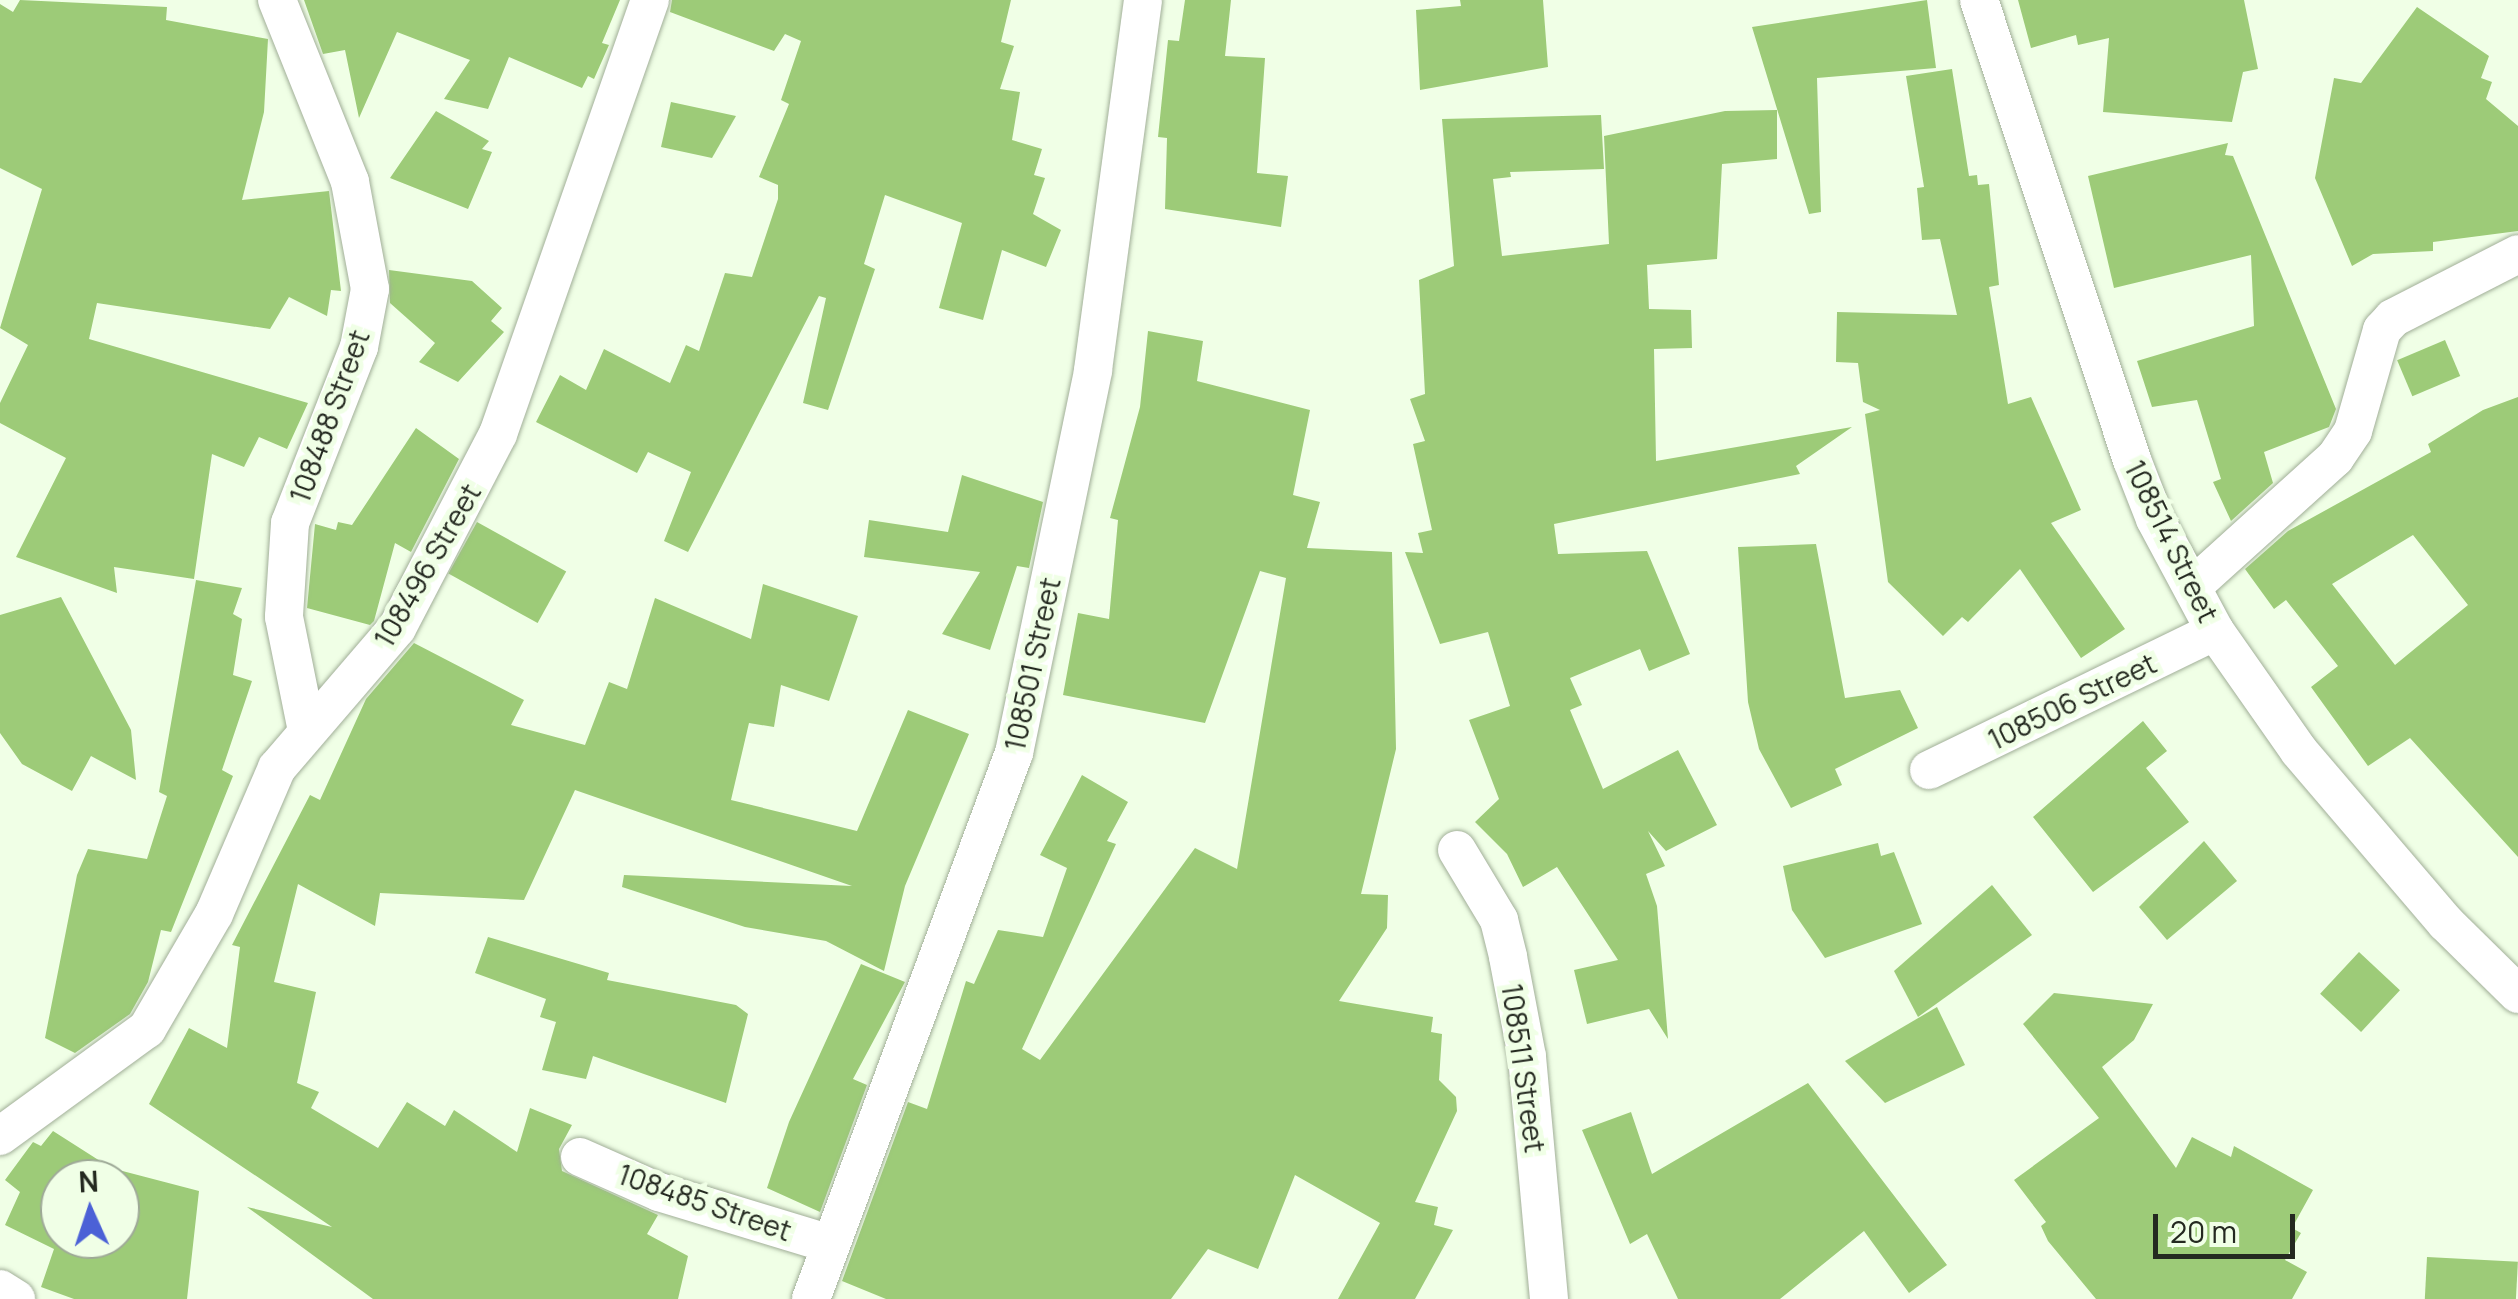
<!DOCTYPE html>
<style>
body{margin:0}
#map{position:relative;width:2518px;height:1299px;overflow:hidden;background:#f0ffe6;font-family:Manrope,sans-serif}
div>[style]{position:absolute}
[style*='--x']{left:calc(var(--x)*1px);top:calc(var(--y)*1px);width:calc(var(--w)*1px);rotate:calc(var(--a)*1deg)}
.building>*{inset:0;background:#9dcb78;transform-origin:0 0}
.roads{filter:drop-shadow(0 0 2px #a1af98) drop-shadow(0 0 2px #a1af98)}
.minor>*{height:38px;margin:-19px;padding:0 19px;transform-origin:19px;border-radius:19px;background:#fff}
span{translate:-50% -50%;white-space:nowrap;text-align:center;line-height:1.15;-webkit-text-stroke:10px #f0ffe6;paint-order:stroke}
.street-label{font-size:28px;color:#242920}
.north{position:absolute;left:40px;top:1159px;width:100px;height:100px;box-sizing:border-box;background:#f0ffe6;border:2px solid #9ea997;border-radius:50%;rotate:357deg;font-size:28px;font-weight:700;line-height:40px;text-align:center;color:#242920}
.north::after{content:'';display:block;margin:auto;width:35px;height:45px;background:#4b61d6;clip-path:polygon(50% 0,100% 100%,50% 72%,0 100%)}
.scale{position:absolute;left:2153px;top:1214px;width:142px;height:45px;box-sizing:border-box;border:5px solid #242920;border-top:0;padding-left:12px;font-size:30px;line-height:35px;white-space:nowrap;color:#242920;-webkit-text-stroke:8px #f0ffe6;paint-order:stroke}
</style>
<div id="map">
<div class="building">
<div style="clip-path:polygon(20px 0,167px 7px,166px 20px,268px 39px,264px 112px,242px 200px,329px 191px,341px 291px,331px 290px,327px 316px,289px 297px,270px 329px,97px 303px,89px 339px,308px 403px,287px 449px,259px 437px,244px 467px,212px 454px,194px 579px,114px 567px,117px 593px,16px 557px,66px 458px,0 423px,0 403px,28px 345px,0 328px,42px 189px,0 168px,0 4px,13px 12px)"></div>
<div style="clip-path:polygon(304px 0,620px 0,602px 43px,609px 45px,594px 79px,588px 76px,582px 88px,509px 57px,488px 109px,444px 99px,470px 60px,397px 32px,359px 118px,345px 50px,323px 54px)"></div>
<div style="clip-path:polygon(672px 0,1011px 0,1001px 42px,1014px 46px,1000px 89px,1020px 92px,1012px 140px,1042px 149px,1034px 175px,1045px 178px,1033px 214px,1061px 230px,1046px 267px,1002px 250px,983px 320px,939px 308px,962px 223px,885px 195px,864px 264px,875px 269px,828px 410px,803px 403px,826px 298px,819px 296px,688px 552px,664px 541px,691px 472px,648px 452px,637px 473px,536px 422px,560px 375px,586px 390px,604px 349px,670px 383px,686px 345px,699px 351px,725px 273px,752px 277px,778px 199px,778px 185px,759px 177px,789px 104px,781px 100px,801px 41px,785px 34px,774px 51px,670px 12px)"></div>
<div style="clip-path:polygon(1185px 0,1231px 0,1225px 56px,1265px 58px,1257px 173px,1288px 176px,1281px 227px,1165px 209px,1167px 138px,1158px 137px,1168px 40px,1179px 41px)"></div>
<div style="clip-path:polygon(1460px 0,1543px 0,1548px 67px,1420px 90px,1416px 10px,1461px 6px)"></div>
<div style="clip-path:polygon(1927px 0,1936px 68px,1817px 78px,1821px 212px,1809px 214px,1752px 27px)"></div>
<div style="clip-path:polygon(2018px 0,2244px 0,2258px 69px,2243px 72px,2232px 122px,2103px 112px,2109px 38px,2078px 45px,2076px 35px,2031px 48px)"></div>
<div style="clip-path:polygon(2417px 7px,2489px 56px,2481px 78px,2492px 82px,2486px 99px,2518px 126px,2518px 231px,2433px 242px,2433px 251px,2373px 254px,2352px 266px,2315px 178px,2334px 78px,2361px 83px)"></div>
<div style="clip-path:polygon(1952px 69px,1969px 176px,1977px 175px,1978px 185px,1989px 184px,1999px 285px,1989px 287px,2008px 404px,2031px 397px,2081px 510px,2051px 523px,2125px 629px,2081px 658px,2020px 569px,1968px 622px,1962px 617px,1943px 636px,1888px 582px,1865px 414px,1880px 410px,1863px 402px,1858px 363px,1836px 362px,1837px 312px,1957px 315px,1940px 239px,1922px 240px,1917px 188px,1924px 187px,1906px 76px)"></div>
<div style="clip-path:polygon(671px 102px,736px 116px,712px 158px,661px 147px)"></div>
<div style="clip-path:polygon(1777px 110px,1777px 159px,1722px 164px,1717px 259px,1647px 265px,1649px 309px,1691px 310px,1692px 348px,1654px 349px,1656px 461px,1852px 427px,1796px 466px,1800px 474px,1554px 524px,1558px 554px,1647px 551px,1690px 654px,1649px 671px,1640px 649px,1570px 678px,1582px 705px,1570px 710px,1603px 789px,1678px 750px,1717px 825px,1666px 851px,1648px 831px,1665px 866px,1646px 874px,1657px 906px,1668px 1039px,1649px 1009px,1587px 1024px,1574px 970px,1618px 960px,1557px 867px,1523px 887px,1507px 854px,1475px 822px,1499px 799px,1469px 720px,1510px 706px,1488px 632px,1440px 644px,1405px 552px,1423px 553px,1418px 533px,1432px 530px,1413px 444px,1425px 441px,1410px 399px,1425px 394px,1419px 280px,1454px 266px,1442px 119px,1601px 115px,1604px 169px,1510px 172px,1511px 177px,1493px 179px,1502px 256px,1609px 244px,1604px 136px,1725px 111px)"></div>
<div style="clip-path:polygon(436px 111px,489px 141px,482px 149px,492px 152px,468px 209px,390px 178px)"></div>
<div style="clip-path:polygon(2228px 143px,2225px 155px,2233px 156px,2336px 409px,2329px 427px,2264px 452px,2273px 483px,2231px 521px,2213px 482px,2221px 479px,2197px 400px,2152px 407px,2137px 361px,2254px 326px,2251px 255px,2114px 288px,2088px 176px)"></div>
<div style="clip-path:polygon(389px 270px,472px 281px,502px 308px,491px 321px,504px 332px,458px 382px,419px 362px,435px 343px,390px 303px)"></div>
<div style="clip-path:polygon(1148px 331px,1203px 341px,1197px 381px,1310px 410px,1293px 495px,1320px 502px,1307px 548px,1392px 552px,1396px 749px,1361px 894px,1388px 895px,1387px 928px,1339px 1001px,1433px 1017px,1431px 1032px,1442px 1034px,1439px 1080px,1456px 1097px,1457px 1111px,1415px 1202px,1438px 1207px,1434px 1225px,1453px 1230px,1415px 1299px,1338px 1299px,1380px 1223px,1295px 1175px,1258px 1269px,1208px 1249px,1171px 1299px,886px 1299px,842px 1281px,908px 1102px,927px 1109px,966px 981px,974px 984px,998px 930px,1043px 937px,1067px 868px,1040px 855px,1082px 775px,1128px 802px,1107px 841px,1116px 844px,1022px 1049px,1040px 1060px,1195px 848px,1237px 869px,1286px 578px,1260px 571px,1205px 723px,1063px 695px,1078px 613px,1109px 619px,1118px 520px,1110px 518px,1140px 407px)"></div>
<div style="left:2445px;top:340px;width:39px;height:52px;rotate:67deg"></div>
<div style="clip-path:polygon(evenodd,2518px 397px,2518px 857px,2410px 738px,2368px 766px,2311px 687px,2338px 666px,2286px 600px,2274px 609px,2245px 569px,2288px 531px,2431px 452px,2428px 444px,2483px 410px,2518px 397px,2413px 535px,2468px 605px,2395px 665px,2332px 584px,2413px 535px)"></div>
<div style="clip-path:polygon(416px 428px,459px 459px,411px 552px,395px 543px,374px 621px,370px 625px,307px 608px,315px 524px,336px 530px,338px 522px,352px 525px)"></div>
<div style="clip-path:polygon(962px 475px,1043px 502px,1029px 568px,1017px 566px,990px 650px,942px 634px,980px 572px,864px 557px,869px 520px,948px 532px)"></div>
<div style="left:477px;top:522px;width:102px;height:59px;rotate:29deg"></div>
<div style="clip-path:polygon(1816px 544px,1845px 698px,1900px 690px,1918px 728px,1835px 769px,1842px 785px,1791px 808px,1759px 749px,1748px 702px,1738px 547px)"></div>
<div style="clip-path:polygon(196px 580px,242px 588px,233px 614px,242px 619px,233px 675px,252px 681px,222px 770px,233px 776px,171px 932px,161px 930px,148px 982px,130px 1014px,75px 1053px,45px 1038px,77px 875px,88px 849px,147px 859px,167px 796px,159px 792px)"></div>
<div style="clip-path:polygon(763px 584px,858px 616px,829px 701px,781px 685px,774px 727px,749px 723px,731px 800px,857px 831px,908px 710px,969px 734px,905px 886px,884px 971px,826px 941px,745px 927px,622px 887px,624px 875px,852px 886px,575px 790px,524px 900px,380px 893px,375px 926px,298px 884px,274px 982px,316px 992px,297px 1083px,319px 1092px,311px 1108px,378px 1148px,407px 1102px,445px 1126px,454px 1110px,517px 1152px,530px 1108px,572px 1125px,559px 1149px,562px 1171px,658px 1215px,647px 1234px,688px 1256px,678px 1299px,373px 1299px,247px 1207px,332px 1227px,149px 1104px,189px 1028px,227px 1048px,240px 947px,232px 945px,310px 795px,320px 800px,366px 699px,414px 643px,524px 700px,511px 725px,585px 745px,609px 682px,627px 689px,655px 598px,751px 639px)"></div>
<div style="clip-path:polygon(61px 597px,131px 730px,136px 780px,91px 756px,72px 791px,22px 764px,0 733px,0 615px)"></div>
<div style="clip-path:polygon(2143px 721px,2167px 751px,2146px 768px,2189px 822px,2093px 892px,2033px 817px)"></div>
<div style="clip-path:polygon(2204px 841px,2237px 881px,2167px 940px,2139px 907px)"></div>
<div style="clip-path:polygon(1878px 843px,1881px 856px,1894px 852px,1922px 924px,1825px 958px,1792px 910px,1783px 866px)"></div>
<div style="clip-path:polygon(1992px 885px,2032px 935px,1918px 1017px,1894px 971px)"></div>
<div style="clip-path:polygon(488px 937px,609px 973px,607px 980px,736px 1005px,748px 1014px,726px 1103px,593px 1056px,586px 1079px,542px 1070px,556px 1022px,540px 1017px,546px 999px,475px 973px)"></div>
<div style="left:2359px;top:952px;width:56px;height:57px;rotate:43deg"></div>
<div style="clip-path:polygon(861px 964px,905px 982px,853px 1079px,867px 1085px,820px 1212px,767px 1188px,789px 1122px)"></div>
<div style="clip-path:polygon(2054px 993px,2153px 1004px,2134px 1040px,2102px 1067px,2176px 1168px,2192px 1137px,2231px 1157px,2234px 1146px,2313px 1190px,2292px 1228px,2301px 1233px,2285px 1260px,2307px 1272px,2292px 1299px,2096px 1299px,2048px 1241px,2041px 1226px,2046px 1222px,2014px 1180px,2099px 1118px,2023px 1024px)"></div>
<div style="clip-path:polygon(1937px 1007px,1965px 1065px,1885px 1103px,1845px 1061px)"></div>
<div style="clip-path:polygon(1808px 1083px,1947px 1265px,1909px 1293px,1864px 1231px,1780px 1299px,1678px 1299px,1647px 1234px,1630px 1244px,1582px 1130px,1631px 1112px,1652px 1174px)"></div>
<div style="clip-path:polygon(evenodd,53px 1131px,111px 1168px,199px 1191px,187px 1299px,74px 1299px,41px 1287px,54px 1249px,5px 1225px,20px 1192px,5px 1180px,33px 1142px,41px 1146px,53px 1131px,60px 1179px,120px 1179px,120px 1239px,60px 1239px,60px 1179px)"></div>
<div style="left:2427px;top:1257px;width:91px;height:42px;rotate:3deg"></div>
</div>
<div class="roads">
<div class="minor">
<div style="--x:277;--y:0;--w:196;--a:68.1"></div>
<div style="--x:350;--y:182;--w:109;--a:79.4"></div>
<div style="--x:370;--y:289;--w:59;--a:100.7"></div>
<div style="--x:359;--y:347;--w:189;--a:111.4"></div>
<div style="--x:290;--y:523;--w:94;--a:93.7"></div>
<div style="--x:284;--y:617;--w:111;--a:78.6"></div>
<div style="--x:1979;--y:0;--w:485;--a:71.6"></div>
<div style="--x:2132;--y:460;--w:63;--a:68.7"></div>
<div style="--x:2155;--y:519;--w:127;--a:61.8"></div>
<div style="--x:2215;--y:631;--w:146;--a:55"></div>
<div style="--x:2299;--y:751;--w:226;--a:49.5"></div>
<div style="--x:2446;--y:923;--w:101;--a:44.6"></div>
<div style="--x:2192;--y:587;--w:193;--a:-42.1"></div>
<div style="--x:2335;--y:458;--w:32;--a:-56"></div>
<div style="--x:2353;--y:431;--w:105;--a:-74"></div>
<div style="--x:2382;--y:330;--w:16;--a:-47"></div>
<div style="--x:2393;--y:318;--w:140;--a:-27.1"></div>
<div style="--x:1929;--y:770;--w:318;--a:-25.9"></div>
<div style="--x:1457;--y:850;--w:82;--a:59"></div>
<div style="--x:1499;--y:920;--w:38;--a:76"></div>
<div style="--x:1508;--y:957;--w:102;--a:79.2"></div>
<div style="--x:1527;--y:1057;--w:243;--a:84.8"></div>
<div style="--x:0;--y:1136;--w:182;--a:-36.1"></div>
<div style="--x:147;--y:1029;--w:133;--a:-59.8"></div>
<div style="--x:214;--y:914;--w:159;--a:-66.7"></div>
<div style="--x:277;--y:768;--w:184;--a:-49.4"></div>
<div style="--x:397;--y:628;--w:219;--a:-62.5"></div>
<div style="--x:498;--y:434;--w:460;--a:-70.7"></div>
<div style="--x:580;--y:1157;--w:86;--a:23.9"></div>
<div style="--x:659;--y:1192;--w:179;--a:16.9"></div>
<div style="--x:0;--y:1289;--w:19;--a:32"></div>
<div style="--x:811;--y:1299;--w:583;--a:-69.61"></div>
<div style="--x:1014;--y:753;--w:391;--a:-78.3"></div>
<div style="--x:1093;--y:370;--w:373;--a:-82.3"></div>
</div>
</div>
<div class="street-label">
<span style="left:329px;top:416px;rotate:-70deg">108488 Street</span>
<span style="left:2172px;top:541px;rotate:64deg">108514 Street</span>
<span style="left:427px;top:565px;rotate:-60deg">108496 Street</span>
<span style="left:1032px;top:664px;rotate:-78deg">108501 Street</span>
<span style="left:2072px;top:701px;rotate:-26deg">108506 Street</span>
<span style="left:1524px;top:1068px;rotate:82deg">108511 Street</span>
<span style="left:705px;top:1202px;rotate:19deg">108485 Street</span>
</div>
<div class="north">N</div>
<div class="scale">20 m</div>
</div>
